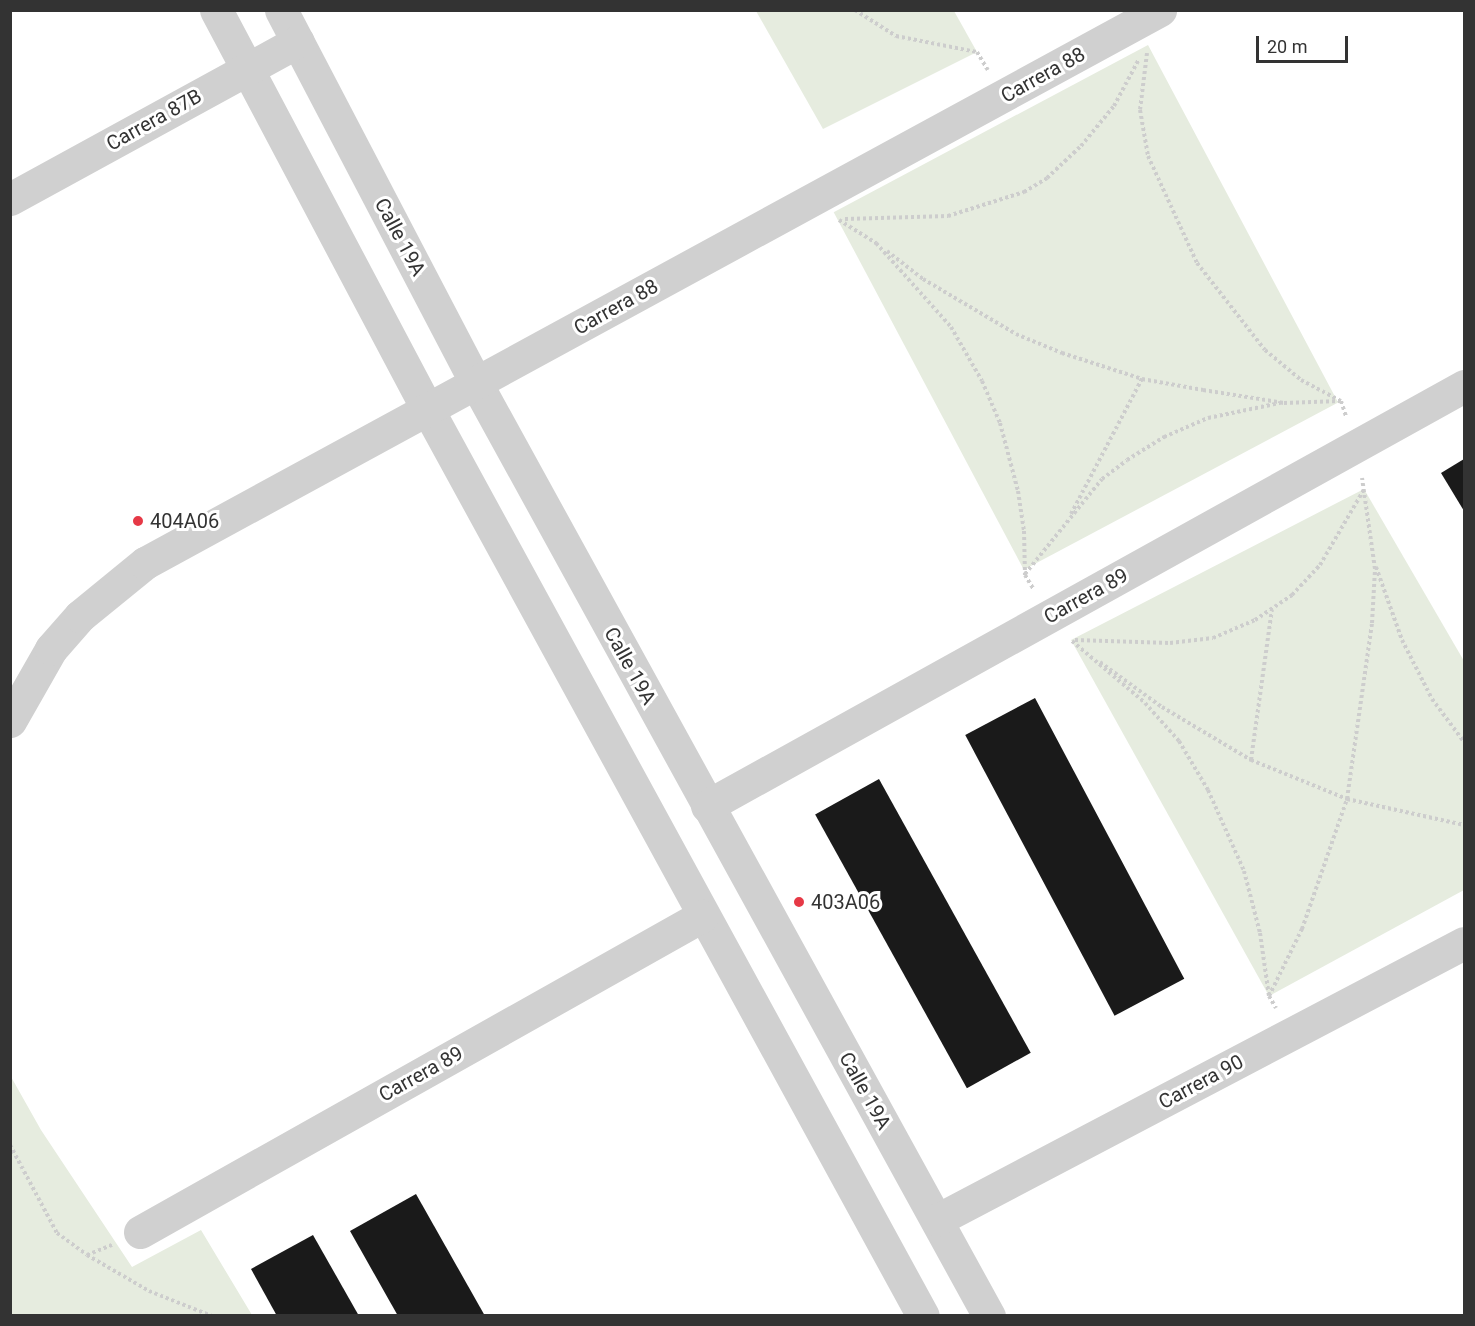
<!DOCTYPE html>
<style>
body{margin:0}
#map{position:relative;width:1475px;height:1326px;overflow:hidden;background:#fff;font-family:Roboto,sans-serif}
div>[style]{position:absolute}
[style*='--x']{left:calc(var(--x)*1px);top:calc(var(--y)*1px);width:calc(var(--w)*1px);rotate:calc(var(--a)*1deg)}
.green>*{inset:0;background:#e6ecdf;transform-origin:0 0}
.building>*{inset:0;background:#1a1a1a;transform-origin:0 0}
.path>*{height:4px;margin-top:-2px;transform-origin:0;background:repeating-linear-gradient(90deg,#cdcdcd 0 3px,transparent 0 6px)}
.minor>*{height:33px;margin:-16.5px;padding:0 16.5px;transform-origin:16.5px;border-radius:16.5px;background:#d0d0d0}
.dots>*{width:16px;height:16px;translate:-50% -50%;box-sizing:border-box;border:3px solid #fff;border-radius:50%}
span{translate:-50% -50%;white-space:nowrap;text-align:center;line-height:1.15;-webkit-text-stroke:6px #fff;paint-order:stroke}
.street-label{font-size:20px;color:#333}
.poi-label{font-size:20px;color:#333}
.left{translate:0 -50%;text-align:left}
.frame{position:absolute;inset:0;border:12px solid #333;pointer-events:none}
.scale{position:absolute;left:1256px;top:36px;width:92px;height:27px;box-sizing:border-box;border:3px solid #333;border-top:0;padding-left:8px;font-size:18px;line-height:21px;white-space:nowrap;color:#333;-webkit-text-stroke:4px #fff;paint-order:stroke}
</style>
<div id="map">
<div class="green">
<div style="clip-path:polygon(756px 11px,954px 11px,977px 52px,823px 129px)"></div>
<div style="left:1148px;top:45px;width:405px;height:356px;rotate:62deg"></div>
<div style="clip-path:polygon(1364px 489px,1464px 661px,1464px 890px,1269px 996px,1071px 640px)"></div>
<div style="clip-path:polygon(10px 1075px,41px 1130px,132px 1267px,201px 1230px,252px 1315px,11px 1315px)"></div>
</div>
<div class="building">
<div style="clip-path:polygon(1464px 459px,1464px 511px,1441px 473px)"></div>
<div style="left:1035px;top:698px;width:318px;height:79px;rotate:62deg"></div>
<div style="left:879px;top:779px;width:313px;height:73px;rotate:61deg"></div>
<div style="clip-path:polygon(416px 1194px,485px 1316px,398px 1316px,350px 1231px)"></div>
<div style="clip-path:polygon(313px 1235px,359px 1316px,277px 1316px,251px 1269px)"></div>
</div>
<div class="path">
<div style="--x:855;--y:10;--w:49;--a:32.4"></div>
<div style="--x:896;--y:36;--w:83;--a:11.2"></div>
<div style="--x:977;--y:52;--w:21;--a:59"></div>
<div style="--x:1147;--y:53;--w:57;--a:97"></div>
<div style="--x:1140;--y:110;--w:47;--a:80.1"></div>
<div style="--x:1148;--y:156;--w:118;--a:65.4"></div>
<div style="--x:1197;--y:263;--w:110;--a:52"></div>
<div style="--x:1265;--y:350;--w:47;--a:39.8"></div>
<div style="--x:1301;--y:380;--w:45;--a:27.7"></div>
<div style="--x:1341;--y:401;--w:16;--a:72"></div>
<div style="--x:845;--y:219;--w:103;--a:-1.7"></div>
<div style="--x:948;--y:216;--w:80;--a:-17.5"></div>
<div style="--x:1024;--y:192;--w:27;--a:-31"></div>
<div style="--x:1047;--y:178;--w:47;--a:-43.3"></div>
<div style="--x:1081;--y:146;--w:52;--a:-50.5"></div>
<div style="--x:1114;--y:106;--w:53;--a:-62"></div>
<div style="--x:839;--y:220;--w:44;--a:31.9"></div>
<div style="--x:876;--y:243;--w:113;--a:48.2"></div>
<div style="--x:951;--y:327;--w:62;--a:60.1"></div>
<div style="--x:982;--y:381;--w:46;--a:66.8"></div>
<div style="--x:1000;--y:423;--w:70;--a:75.2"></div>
<div style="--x:1018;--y:491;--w:40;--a:81.5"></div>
<div style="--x:1024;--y:531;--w:44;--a:88.7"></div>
<div style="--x:1025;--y:575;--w:17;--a:59"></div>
<div style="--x:887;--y:251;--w:46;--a:37.9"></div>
<div style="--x:923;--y:279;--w:108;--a:30.6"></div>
<div style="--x:1016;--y:334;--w:50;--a:22.4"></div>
<div style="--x:1062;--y:353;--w:84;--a:18"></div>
<div style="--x:1142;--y:379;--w:62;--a:10.2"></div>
<div style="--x:1203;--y:390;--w:82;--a:9.1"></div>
<div style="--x:1284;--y:403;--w:56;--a:-2"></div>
<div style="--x:1071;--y:514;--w:153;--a:-62.3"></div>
<div style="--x:1376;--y:567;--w:77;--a:70.4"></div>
<div style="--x:1402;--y:640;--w:66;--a:63"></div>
<div style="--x:1432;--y:699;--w:54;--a:53.3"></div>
<div style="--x:1025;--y:574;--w:122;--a:-51"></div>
<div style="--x:1102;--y:479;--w:31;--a:-37"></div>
<div style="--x:1127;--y:460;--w:44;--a:-31.9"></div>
<div style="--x:1164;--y:437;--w:48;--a:-23.4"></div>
<div style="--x:1208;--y:418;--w:74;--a:-11.8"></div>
<div style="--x:1075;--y:640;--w:95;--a:1.8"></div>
<div style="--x:1170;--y:643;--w:43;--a:-6.6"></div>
<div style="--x:1213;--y:638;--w:46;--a:-23.2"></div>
<div style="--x:1255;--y:620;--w:45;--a:-34"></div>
<div style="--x:1292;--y:595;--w:41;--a:-47"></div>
<div style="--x:1320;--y:565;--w:86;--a:-59.8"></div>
<div style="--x:1072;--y:641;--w:96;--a:40.3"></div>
<div style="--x:1145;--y:703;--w:51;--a:48.2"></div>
<div style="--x:1179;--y:741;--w:57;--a:59.4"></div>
<div style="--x:1208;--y:790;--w:89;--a:66"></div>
<div style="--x:1244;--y:871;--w:64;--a:75.5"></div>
<div style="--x:1260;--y:933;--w:64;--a:81.9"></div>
<div style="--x:1269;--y:996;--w:14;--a:60"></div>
<div style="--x:1100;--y:662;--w:77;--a:36"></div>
<div style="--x:1162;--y:707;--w:104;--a:30.8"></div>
<div style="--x:1251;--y:760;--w:104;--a:22.1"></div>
<div style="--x:1347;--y:799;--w:120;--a:12.5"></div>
<div style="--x:1251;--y:760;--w:152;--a:-82.1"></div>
<div style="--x:1269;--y:996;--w:75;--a:-63.8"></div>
<div style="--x:1302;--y:929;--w:138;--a:-70.9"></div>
<div style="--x:1347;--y:799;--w:178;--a:-81.9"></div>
<div style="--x:1372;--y:623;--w:54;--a:-86.8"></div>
<div style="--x:1375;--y:569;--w:92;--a:-98.1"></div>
<div style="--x:10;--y:1145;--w:100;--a:61.9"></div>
<div style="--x:57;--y:1233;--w:37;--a:36"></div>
<div style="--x:87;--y:1255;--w:72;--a:30.1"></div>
<div style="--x:149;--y:1291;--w:68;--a:21.6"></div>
<div style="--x:87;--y:1255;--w:27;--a:-22"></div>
</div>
<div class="minor">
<div style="--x:216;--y:10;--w:453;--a:62.1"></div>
<div style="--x:428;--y:410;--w:1032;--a:61.35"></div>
<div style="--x:281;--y:10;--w:421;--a:62.4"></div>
<div style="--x:476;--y:383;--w:1065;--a:61.2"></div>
<div style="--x:10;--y:199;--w:328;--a:-28.7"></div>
<div style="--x:10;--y:721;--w:83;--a:-60.3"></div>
<div style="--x:51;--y:649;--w:44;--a:-48.7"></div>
<div style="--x:80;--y:616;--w:84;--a:-39.2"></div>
<div style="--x:145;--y:563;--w:1156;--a:-28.58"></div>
<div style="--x:707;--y:806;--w:866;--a:-29.02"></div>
<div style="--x:937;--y:1220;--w:595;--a:-27.73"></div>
<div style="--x:140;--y:1232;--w:645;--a:-29.35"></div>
</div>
<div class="dots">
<div style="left:138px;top:521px;background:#e63946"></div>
<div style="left:799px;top:902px;background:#e63946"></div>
</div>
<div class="street-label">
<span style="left:1043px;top:75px;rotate:-29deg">Carrera 88</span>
<span style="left:154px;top:120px;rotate:-29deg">Carrera 87B</span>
<span style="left:400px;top:237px;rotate:62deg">Calle 19A</span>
<span style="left:616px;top:307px;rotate:-29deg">Carrera 88</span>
<span style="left:1086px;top:596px;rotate:-29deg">Carrera 89</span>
<span style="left:630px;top:666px;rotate:61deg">Calle 19A</span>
<span style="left:421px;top:1074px;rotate:-29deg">Carrera 89</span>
<span style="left:1201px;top:1082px;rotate:-28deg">Carrera 90</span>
<span style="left:865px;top:1091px;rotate:61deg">Calle 19A</span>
</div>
<div class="poi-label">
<span class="left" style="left:150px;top:521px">404A06</span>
<span class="left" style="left:811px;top:902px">403A06</span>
</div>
<div class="frame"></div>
<div class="scale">20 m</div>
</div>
